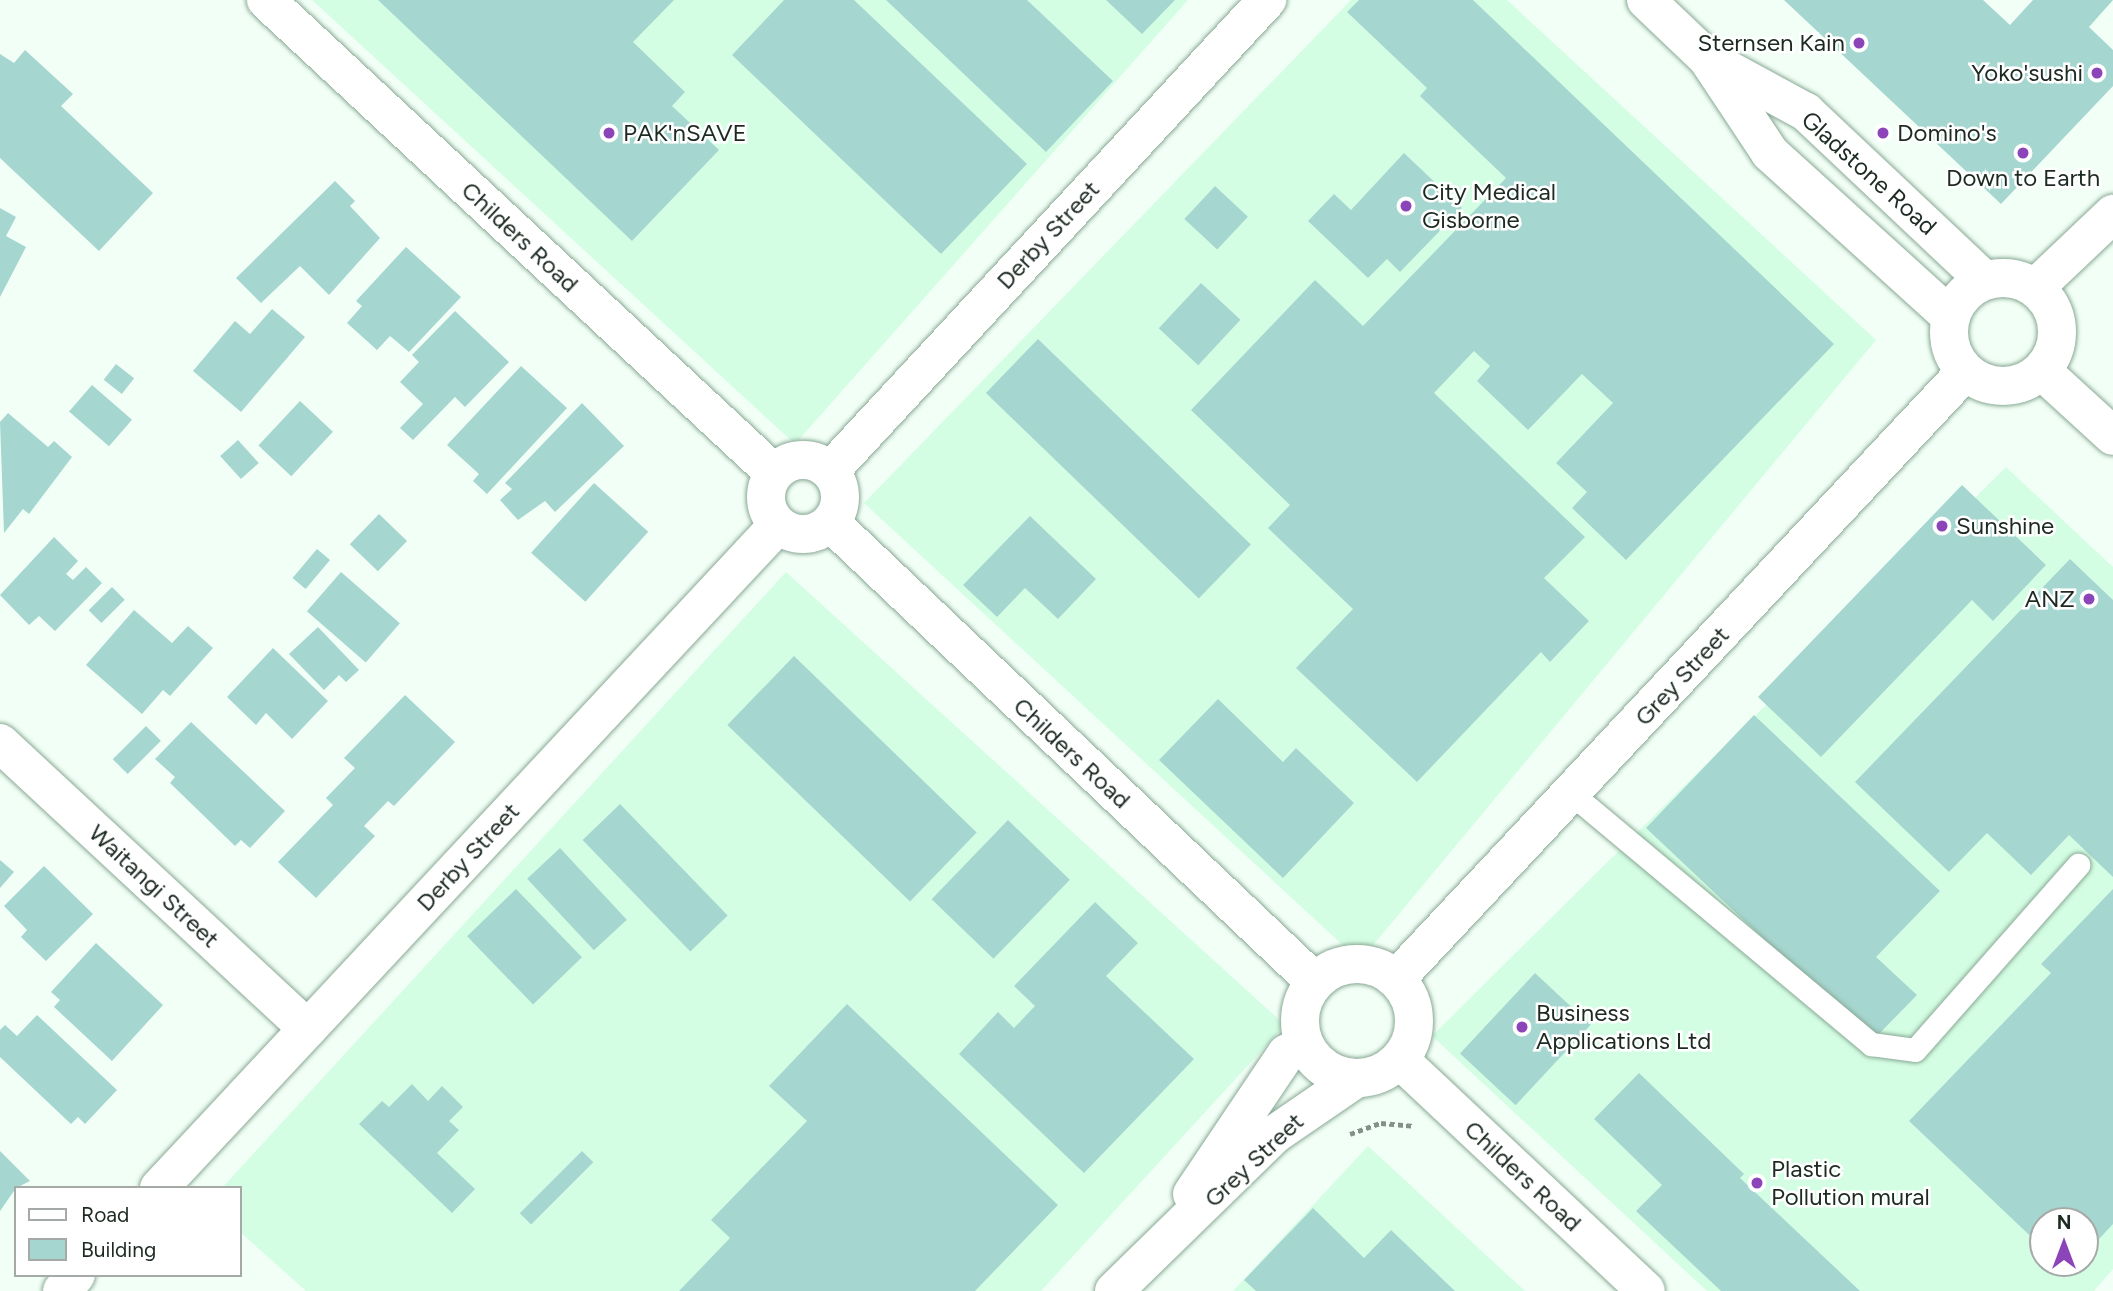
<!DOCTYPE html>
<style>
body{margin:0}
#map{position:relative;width:2113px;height:1291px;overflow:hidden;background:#f2fff6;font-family:Figtree,sans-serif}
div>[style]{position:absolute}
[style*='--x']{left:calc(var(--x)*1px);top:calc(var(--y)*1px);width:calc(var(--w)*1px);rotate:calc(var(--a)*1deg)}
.built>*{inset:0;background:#d4fee4}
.building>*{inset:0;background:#a6d6d0;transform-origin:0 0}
.path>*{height:4.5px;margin-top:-2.25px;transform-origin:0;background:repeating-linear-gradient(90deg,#849188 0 5px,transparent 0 8.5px)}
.roads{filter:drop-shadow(0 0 2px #89a995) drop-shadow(0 0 2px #89a995)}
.lane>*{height:23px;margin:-11.5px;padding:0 11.5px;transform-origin:11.5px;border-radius:11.5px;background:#fff}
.street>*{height:38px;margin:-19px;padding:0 19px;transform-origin:19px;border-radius:19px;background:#fff}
.secondary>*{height:38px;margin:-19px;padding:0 19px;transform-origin:19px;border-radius:19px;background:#fff}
.secondary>.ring{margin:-19px;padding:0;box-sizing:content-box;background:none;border:38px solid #fff;border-radius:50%}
.dots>*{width:19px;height:19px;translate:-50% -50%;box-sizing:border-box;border:4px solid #fff;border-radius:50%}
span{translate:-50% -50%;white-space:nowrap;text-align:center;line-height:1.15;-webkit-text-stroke:5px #fff;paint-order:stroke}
.poi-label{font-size:24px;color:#1d2a22}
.right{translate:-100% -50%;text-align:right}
.left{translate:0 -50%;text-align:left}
.street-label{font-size:24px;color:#1d2a22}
.legend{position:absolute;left:14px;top:1186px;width:228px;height:91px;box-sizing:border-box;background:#fff;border:2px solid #a5aaa7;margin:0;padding:9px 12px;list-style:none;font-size:21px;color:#1d2a22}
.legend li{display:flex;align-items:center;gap:14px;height:35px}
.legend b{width:35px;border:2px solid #a5aaa7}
.north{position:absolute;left:2029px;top:1207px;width:70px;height:70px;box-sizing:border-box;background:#fff;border:2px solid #a5aaa7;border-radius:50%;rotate:0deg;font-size:19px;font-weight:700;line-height:28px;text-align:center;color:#1d2a22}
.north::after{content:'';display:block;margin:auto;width:24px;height:32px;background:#8c45b8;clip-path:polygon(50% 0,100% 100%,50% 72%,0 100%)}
</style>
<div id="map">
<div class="built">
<div style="clip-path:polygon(312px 0,1188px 0,795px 444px)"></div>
<div style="clip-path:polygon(1351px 0,1507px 0,1876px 340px,1360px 961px,864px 503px)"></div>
<div style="clip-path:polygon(evenodd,2006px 467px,2113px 567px,2113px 1269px,2094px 1291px,1707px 1291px,1432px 1036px,2006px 467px,2043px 1221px,2085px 1221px,2085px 1263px,2043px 1263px,2043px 1221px)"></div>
<div style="clip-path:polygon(786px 572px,1285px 1025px,1041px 1291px,306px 1291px,240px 1232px,240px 1188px,222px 1188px)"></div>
<div style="clip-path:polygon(1368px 1146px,1525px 1291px,1233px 1291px)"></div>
</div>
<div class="building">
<div style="clip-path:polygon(378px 0,674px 0,633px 42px,685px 92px,672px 106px,719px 150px,632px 241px)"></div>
<div style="clip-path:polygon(784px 0,854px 0,1027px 164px,941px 254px,732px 55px)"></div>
<div style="clip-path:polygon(886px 0,1027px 0,1113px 81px,1046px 152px)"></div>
<div style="clip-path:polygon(1106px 0,1175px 0,1142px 34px)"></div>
<div style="clip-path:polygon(1359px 0,1473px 0,1834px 344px,1626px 560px,1572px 508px,1587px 492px,1556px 463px,1613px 403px,1582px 374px,1528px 430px,1477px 381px,1490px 366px,1474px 351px,1434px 393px,1585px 537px,1544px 578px,1589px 621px,1550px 662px,1541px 652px,1417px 782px,1296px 668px,1353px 609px,1268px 528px,1290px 505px,1191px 410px,1315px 280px,1363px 326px,1506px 178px,1420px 96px,1427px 88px,1347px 12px)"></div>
<div style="clip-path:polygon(1784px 0,1983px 0,2010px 25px,2033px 0,2113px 0,2089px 27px,2113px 50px,2113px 86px,2001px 204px)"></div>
<div style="clip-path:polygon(25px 50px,73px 94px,61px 106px,153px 193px,99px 251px,0 158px,0 54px,14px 63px)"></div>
<div style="clip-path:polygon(1404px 153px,1462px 208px,1400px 272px,1387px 259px,1368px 278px,1308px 221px,1334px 194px,1351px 210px)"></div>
<div style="clip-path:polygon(335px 181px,355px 201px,350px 206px,380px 238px,329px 295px,300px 266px,261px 303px,236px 278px)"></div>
<div style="left:1215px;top:186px;width:45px;height:45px;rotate:43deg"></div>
<div style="clip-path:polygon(0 208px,16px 217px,6px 236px,26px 247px,0 297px)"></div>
<div style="clip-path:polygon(406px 247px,461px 297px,409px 352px,390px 336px,377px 350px,347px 323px,362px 306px,356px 301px)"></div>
<div style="left:1201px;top:283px;width:54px;height:62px;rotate:43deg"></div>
<div style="clip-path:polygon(272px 309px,305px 337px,241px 412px,193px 371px,235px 321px,250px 334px)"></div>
<div style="clip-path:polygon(455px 311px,509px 362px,465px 407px,455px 397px,413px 440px,400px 428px,423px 404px,400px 382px,419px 362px,412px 355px)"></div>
<div style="left:1038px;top:339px;width:296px;height:75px;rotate:44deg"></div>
<div style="left:116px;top:364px;width:23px;height:20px;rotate:38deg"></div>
<div style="clip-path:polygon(521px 366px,567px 408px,487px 494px,473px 481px,479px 474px,447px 445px)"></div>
<div style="left:92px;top:385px;width:53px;height:35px;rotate:41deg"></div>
<div style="left:300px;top:401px;width:45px;height:61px;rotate:43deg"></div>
<div style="clip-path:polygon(582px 403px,624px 446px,555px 512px,545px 501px,518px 520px,500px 500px,512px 489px,505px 483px)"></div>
<div style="clip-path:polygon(8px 413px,48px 447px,54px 441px,72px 457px,29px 514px,23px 509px,4px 533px,0 422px)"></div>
<div style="left:238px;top:440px;width:31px;height:24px;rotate:48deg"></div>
<div style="left:594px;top:483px;width:73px;height:94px;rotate:42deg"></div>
<div style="clip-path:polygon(1962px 485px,2046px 565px,1993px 621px,1972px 600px,1821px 757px,1758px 697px)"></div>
<div style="left:379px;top:514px;width:39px;height:42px;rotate:44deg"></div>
<div style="clip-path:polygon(1030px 516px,1096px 579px,1058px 619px,1025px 588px,997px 617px,963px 585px)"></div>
<div style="clip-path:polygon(54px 537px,78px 561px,66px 574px,73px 580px,86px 567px,102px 583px,55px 631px,39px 616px,29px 625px,0 595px)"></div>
<div style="left:317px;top:549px;width:17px;height:38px;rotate:40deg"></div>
<div style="clip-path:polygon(2070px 559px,2113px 600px,2113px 877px,2069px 835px,2031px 875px,1987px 833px,1949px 872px,1855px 782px)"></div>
<div style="left:341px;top:572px;width:78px;height:52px;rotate:41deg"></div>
<div style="left:112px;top:587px;width:18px;height:33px;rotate:45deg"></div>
<div style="clip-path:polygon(134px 610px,172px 643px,188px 626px,213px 648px,170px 696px,163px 690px,142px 714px,86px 665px)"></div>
<div style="clip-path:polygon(318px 627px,359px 670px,346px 682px,339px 675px,324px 690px,289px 654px)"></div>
<div style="clip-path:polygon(273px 648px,328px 701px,292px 739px,266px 713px,256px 725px,227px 697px)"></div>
<div style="left:794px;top:656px;width:254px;height:96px;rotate:44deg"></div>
<div style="clip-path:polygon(405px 695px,455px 742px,394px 806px,388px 801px,364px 826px,375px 836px,316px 898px,278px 862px,333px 805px,326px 798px,355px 768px,344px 758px)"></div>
<div style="clip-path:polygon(1218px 699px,1283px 762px,1296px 748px,1354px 803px,1283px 878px,1159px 760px)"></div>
<div style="clip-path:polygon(1754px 715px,1940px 891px,1876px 957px,1917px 995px,1872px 1041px,1646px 828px)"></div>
<div style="clip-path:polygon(191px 722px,285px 811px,250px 848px,241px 840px,235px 846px,170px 783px,175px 777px,155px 759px)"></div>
<div style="left:146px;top:726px;width:21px;height:47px;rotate:45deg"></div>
<div style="left:620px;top:804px;width:155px;height:52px;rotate:46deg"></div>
<div style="left:1008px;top:820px;width:86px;height:110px;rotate:44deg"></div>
<div style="left:560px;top:848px;width:98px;height:45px;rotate:47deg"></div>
<div style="clip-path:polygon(0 860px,14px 872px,0 888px)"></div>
<div style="clip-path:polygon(44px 866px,93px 914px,46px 961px,21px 937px,27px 930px,4px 906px)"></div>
<div style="left:516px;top:889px;width:95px;height:68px;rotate:46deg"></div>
<div style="clip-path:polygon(2113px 889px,2113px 1224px,2085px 1254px,2085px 1221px,2043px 1221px,2043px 1248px,1909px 1121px,2051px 973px,2041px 964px)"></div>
<div style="clip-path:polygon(1095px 902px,1138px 943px,1106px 976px,1194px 1059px,1084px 1173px,959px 1054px,998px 1012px,1014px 1028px,1035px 1006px,1014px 986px)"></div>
<div style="clip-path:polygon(96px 943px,163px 1005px,112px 1061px,54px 1007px,60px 1000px,51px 992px)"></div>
<div style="left:1535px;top:973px;width:76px;height:110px;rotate:43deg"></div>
<div style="clip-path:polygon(847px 1004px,1058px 1205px,975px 1291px,679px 1291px,730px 1238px,711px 1220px,807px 1121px,769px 1086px)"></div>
<div style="clip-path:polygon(37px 1015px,117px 1090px,85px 1124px,78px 1117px,71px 1124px,0 1057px,0 1030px,5px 1025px,17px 1036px)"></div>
<div style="clip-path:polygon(1639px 1073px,1744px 1174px,1740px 1178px,1860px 1291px,1721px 1291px,1636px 1211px,1662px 1185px,1594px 1119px)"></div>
<div style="clip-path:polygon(412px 1084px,428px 1101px,442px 1086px,463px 1107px,449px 1121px,459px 1130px,437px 1153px,475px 1189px,452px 1213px,359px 1124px,382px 1101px,389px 1107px)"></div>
<div style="clip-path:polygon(0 1151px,30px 1181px,16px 1188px,0 1211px)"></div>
<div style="left:582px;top:1151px;width:16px;height:88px;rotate:45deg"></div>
<div style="clip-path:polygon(1313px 1208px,1364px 1258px,1391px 1230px,1455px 1291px,1256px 1291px,1244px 1280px)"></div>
</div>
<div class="path">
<div style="--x:1350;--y:1134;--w:33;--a:-20"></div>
<div style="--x:1381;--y:1123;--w:33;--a:5"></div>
</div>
<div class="roads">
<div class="lane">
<div style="--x:1572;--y:794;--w:390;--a:39.9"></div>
<div style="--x:1871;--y:1044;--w:44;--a:7.8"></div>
<div style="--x:1915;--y:1050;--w:247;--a:-48.6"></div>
</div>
<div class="street">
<div style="--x:2035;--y:288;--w:108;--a:-43.5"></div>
<div style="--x:0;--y:743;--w:420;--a:42.9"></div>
<div style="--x:1397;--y:978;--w:831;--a:-46.85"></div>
<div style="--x:159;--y:1188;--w:906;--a:-46.97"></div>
<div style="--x:62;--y:1291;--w:21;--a:-49"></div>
</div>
<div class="secondary">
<div style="--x:266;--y:0;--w:694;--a:42.96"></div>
<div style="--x:1646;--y:0;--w:84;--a:43.6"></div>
<div style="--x:1707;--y:58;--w:114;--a:56.4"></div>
<div style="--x:1770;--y:153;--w:244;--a:42.2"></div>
<div style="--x:1712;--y:61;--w:107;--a:28.5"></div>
<div style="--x:1806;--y:112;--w:245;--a:43.3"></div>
<div class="ring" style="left:1949px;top:278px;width:70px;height:70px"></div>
<div style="--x:2042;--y:371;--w:96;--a:42.5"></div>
<div class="ring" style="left:766px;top:460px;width:36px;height:36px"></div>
<div style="--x:830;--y:471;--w:643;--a:-47.14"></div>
<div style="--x:831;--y:523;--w:666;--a:43.48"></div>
<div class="ring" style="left:1300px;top:964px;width:76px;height:76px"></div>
<div style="--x:1400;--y:1060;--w:337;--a:43.2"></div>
<div style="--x:1192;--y:1194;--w:169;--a:-56.1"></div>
<div style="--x:1286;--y:1054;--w:21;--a:-28"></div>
<div style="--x:1114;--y:1291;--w:225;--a:-44.3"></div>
<div style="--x:1275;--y:1134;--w:96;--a:-34.4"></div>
</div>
</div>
<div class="dots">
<div style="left:1859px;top:43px;background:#8c45b8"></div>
<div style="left:2097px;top:73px;background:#8c45b8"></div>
<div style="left:609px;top:133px;background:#8c45b8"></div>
<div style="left:1883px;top:133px;background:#8c45b8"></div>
<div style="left:2023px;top:153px;background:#8c45b8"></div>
<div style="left:1406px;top:206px;background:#8c45b8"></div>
<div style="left:1942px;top:526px;background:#8c45b8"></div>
<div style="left:2089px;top:599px;background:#8c45b8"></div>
<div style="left:1522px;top:1027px;background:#8c45b8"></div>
<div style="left:1757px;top:1183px;background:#8c45b8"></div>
</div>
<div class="poi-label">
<span class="right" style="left:1845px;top:43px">Sternsen Kain</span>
<span class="right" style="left:2083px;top:73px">Yoko'sushi</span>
<span class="left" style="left:623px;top:133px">PAK'nSAVE</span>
<span class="left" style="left:1897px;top:133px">Domino's</span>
<span style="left:2023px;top:178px">Down to Earth</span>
<span class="left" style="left:1422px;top:206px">City Medical<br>Gisborne</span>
<span class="left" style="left:1956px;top:526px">Sunshine</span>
<span class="right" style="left:2075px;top:599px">ANZ</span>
<span class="left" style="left:1536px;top:1027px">Business<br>Applications Ltd</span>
<span class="left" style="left:1771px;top:1183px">Plastic<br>Pollution mural</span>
</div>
<div class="street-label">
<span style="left:1869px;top:173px;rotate:42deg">Gladstone Road</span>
<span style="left:1048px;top:235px;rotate:-47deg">Derby Street</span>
<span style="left:520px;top:237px;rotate:43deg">Childers Road</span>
<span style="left:1682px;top:676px;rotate:-47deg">Grey Street</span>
<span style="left:1072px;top:753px;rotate:43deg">Childers Road</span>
<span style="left:468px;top:857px;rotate:-47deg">Derby Street</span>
<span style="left:154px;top:886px;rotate:43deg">Waitangi Street</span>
<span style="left:1254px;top:1160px;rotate:-43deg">Grey Street</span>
<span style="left:1523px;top:1176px;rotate:43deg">Childers Road</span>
</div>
<ul class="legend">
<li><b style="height:9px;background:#fff"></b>Road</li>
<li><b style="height:19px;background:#a6d6d0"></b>Building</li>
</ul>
<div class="north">N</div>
</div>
